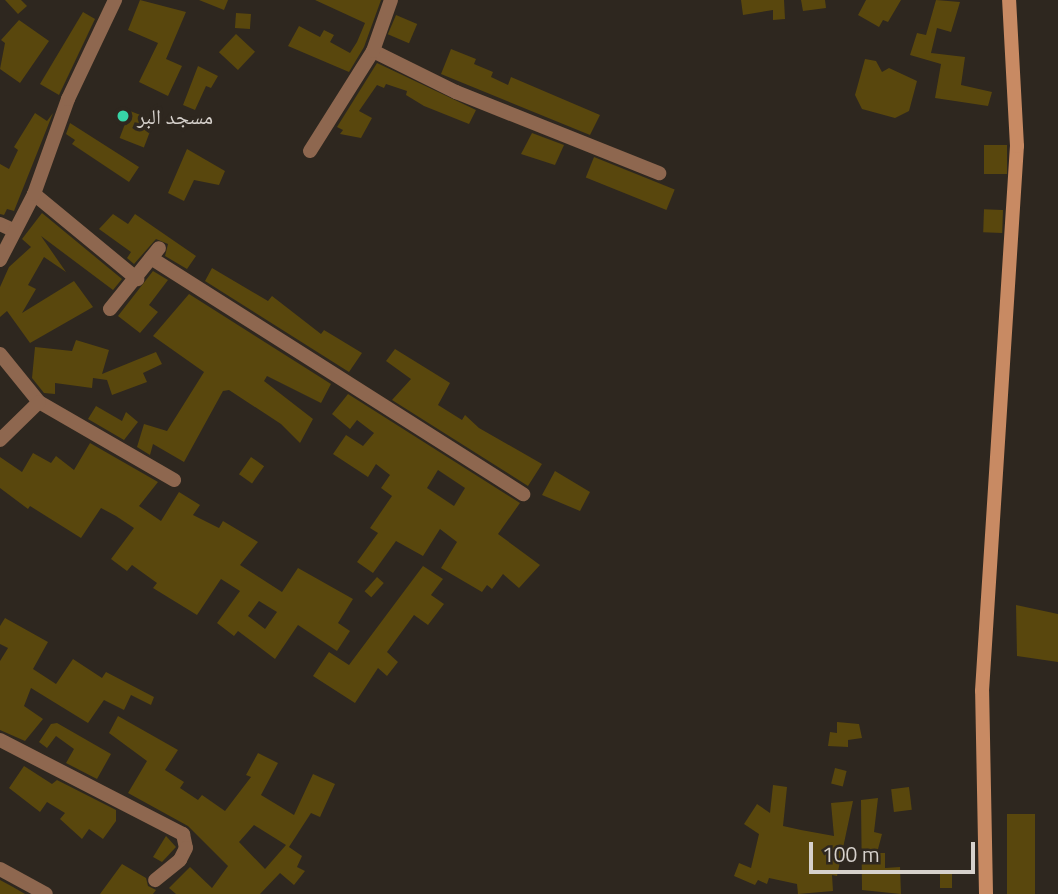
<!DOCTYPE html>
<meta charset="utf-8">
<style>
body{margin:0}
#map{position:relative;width:1058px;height:894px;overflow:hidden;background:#2e271f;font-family:"Titillium Web","Noto Naskh Arabic",sans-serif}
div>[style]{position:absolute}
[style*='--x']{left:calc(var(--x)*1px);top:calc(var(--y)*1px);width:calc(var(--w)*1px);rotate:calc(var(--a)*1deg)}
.building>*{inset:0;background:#59470d;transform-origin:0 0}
.minor>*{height:14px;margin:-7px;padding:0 7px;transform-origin:7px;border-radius:7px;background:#8e674f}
.tertiary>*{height:14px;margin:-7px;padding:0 7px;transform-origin:7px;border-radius:7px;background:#8e674f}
.secondary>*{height:14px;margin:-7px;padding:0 7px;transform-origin:7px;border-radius:7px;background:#c88a63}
.dots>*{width:19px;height:19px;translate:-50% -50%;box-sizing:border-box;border:4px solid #2e271f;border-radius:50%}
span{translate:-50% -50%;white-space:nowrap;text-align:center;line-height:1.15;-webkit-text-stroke:7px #2e271f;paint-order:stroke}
.poi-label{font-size:21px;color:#d6d1cc}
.left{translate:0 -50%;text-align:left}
.scale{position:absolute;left:809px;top:842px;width:166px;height:32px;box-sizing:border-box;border:4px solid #d6d1cc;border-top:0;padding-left:9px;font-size:21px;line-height:24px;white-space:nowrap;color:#d6d1cc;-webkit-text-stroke:5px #2e271f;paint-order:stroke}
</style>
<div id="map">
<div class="building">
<div style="clip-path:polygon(5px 0,21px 0,27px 6px,18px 14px)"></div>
<div style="clip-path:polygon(140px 0,186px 12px,166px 59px,182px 66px,168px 96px,139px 82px,158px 43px,128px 30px)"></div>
<div style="clip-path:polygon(199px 0,228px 0,224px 10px)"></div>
<div style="clip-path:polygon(315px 0,381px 0,364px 47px,349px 72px,288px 46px,299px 26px,320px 37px,324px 30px,334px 35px,330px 42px,350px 53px,357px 42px,365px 23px)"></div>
<div style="clip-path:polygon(741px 0,784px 0,785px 19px,773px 20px,773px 10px,743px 15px)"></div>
<div style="clip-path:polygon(801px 0,825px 0,826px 8px,803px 11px)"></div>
<div style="clip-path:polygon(866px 0,901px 0,888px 22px,883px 20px,879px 27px,858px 15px)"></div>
<div style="clip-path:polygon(936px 0,960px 2px,951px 32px,937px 28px,931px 53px,965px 57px,961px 85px,992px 92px,988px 106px,935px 98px,941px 64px,910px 55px,917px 33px,926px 35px)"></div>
<div style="clip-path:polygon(83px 12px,95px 19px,59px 95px,40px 84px)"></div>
<div style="left:236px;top:13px;width:15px;height:15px;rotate:4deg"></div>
<div style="left:396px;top:15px;width:23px;height:21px;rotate:23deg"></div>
<div style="clip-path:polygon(19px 20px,49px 41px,20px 83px,0 69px,5px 43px,1px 40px)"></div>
<div style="left:236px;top:34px;width:26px;height:25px;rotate:43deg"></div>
<div style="clip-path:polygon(451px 49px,476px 59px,474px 64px,493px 72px,491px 77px,508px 85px,511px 77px,600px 115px,590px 135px,441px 74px)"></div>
<div style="clip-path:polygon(865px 59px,876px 61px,882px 72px,889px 68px,917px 81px,909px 111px,895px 118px,862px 109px,855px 95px)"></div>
<div style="clip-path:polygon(377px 63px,476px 110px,469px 124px,424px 106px,406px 95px,407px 91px,386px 84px,384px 88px,377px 85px,359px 111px,372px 118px,361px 138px,340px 134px,343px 130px,337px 127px)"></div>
<div style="clip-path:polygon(198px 66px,218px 76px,211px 88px,206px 86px,195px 110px,183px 105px)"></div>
<div style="left:130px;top:111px;width:26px;height:29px;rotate:21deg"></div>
<div style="clip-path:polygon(35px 113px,47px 121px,53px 113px,14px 211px,7px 209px,4px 215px,0 214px,0 164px,9px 169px,18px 150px,14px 147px)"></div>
<div style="clip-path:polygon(70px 123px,139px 167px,129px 182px,72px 144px,75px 140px,66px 134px)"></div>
<div style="clip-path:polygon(532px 133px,564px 145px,555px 165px,521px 154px)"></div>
<div style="left:984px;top:145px;width:23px;height:29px"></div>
<div style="clip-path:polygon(187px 149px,225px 171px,219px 185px,194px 180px,184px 201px,168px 193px)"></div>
<div style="left:594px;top:157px;width:87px;height:22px;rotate:22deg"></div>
<div style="left:1003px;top:210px;width:23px;height:19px;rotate:92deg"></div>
<div style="clip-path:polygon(42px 213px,122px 279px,113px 290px,41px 236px,66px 272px,44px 257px,28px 285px,36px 289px,22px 313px,74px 281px,93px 307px,30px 343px,7px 311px,0 317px,0 287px,9px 267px,31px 247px,22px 239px)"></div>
<div style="clip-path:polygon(113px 214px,128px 224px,135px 214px,196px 256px,187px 269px,165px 256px,168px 244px,156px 239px,134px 264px,127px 258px,131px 252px,99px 229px)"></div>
<div style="clip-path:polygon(212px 268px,268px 301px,272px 296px,321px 334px,324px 330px,362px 353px,349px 372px,205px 281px)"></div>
<div style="clip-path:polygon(153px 271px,168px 280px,149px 305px,158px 312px,140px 333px,118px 316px)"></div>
<div style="clip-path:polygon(189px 294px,331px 384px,321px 403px,267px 376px,264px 381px,313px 419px,300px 443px,281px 424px,229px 390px,223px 391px,184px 462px,153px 444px,150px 455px,137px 447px,144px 424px,167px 431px,204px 372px,153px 336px)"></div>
<div style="clip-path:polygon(76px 340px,109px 350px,102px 374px,156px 352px,162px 364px,143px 373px,147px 382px,112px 395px,107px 380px,93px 378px,92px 388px,55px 383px,55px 394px,44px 393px,32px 378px,35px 347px,72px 351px)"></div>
<div style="clip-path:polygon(395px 349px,450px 383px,438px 405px,462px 420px,465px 415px,479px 428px,542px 464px,528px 486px,392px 400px,411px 379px,386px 361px)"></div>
<div style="clip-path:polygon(evenodd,348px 394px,520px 503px,498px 534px,540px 565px,519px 588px,503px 574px,492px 589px,487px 585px,482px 592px,441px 568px,457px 542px,440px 529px,423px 556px,396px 541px,373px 573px,357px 562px,378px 533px,370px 528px,392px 496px,381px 488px,390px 475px,376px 464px,368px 477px,333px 454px,346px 435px,363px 446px,374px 433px,357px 420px,350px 429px,332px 414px,348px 394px,438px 470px,465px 488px,454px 506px,427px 488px,438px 470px)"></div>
<div style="clip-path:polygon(96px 406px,122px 421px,126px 412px,138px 422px,124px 440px,88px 419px)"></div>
<div style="clip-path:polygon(evenodd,90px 443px,158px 482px,139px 506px,161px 521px,179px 492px,200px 505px,193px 515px,219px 528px,223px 521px,258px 542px,240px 565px,282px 592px,298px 568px,353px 599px,338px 623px,350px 631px,337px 651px,298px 625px,275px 659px,238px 631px,234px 636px,217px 623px,240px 591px,221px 579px,197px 615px,153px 588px,157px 583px,132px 565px,127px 571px,111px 559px,134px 528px,116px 516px,101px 508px,81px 538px,30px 506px,28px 509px,0 488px,0 457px,22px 472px,33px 453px,51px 463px,56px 456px,74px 470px,90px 443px,259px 601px,277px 612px,265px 629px,248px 616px,259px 601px)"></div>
<div style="left:251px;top:457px;width:16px;height:21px;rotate:35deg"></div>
<div style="clip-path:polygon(555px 471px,590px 492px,580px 511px,542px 495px)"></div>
<div style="clip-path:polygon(423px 566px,443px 579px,431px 595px,444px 604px,428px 625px,414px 615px,387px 652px,398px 662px,387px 676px,378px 668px,355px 703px,313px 676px,329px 652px,349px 665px)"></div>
<div style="left:377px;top:577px;width:9px;height:19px;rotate:41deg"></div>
<div style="clip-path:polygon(1016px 605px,1058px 614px,1058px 662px,1017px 656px)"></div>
<div style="clip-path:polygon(5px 618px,48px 642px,33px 669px,56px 684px,73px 659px,102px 678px,106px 672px,154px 697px,151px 705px,131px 695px,124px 710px,104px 700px,88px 723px,31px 688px,24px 706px,43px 719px,25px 741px,0 730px,0 661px,8px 648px,0 644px,0 626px)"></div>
<div style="clip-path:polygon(evenodd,118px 716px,178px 750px,165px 770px,184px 782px,180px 788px,198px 800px,202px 795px,225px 811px,251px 777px,246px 775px,258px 753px,278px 763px,261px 795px,294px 815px,313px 774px,335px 784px,320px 817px,311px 813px,289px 847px,302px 856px,297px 867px,305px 871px,294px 885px,280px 873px,260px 894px,176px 894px,169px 888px,190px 867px,212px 888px,228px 866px,188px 826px,128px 793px,147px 761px,109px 733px,118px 716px,254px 825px,286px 845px,265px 869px,239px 842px,254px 825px)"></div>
<div style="clip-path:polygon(837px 722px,859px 724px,862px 738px,848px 740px,848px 747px,828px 746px,830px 732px,837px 733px)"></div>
<div style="clip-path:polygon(57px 723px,111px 754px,97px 779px,66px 763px,74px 749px,56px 736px,47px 748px,39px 742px,51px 724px)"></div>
<div style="clip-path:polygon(24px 766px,52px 784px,57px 780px,116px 810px,116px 821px,103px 839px,89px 829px,82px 839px,60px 819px,65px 813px,47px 802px,40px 812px,9px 788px)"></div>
<div style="left:835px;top:768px;width:12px;height:16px;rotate:14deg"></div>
<div style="clip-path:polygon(773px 785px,787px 787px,783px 826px,801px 830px,834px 836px,831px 803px,853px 801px,837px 876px,832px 875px,833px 891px,798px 894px,797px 884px,769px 878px,767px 884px,758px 880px,755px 885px,734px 876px,739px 863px,751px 868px,759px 834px,744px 824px,757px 804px,770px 813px)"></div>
<div style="left:909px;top:787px;width:23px;height:18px;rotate:83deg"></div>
<div style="clip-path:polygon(878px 798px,874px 832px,882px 834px,877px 853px,885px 853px,885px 868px,900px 867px,901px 894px,862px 890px,861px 800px)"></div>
<div style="left:1007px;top:814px;width:28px;height:80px"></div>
<div style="clip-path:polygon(166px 836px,176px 847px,162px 862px,153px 857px)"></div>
<div style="clip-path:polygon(122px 864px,146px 878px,148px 886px,156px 890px,153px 894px,100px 894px)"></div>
<div style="left:940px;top:870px;width:12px;height:18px"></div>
<div style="clip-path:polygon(0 880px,13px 887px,25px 894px,0 894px)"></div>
</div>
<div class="minor">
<div style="--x:373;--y:51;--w:93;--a:26.3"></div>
<div style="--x:456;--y:92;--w:219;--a:21.8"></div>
<div style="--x:310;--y:151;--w:118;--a:-57.8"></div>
<div style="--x:373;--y:51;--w:54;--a:-70.6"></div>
<div style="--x:34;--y:194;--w:134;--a:39.5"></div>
<div style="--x:0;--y:224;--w:14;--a:25"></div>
<div style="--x:151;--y:258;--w:441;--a:32.4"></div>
<div style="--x:110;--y:309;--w:78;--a:-51.2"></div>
<div style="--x:0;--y:354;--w:62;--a:50.9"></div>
<div style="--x:39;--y:402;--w:156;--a:30"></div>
<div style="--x:0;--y:440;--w:54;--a:-44.3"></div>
<div style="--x:0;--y:740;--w:206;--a:27.2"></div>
<div style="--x:183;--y:834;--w:14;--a:78"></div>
<div style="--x:186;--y:848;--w:13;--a:117"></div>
<div style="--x:180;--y:860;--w:32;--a:141"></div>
<div style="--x:0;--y:869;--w:52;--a:28.5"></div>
</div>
<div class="tertiary">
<div style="--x:0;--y:260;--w:74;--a:-62.7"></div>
<div style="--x:34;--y:194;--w:101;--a:-70.3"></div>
<div style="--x:68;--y:99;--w:110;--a:-64.6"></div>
</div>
<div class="secondary">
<div style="--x:986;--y:894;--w:203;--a:-91.1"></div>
<div style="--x:982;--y:691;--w:546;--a:-86.33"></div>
<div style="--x:1017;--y:146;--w:146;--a:-93.1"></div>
</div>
<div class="dots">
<div style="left:123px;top:116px;background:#37d4a6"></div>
</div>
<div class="poi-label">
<span class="left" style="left:137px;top:116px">مسجد البر</span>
</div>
<div class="scale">100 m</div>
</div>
